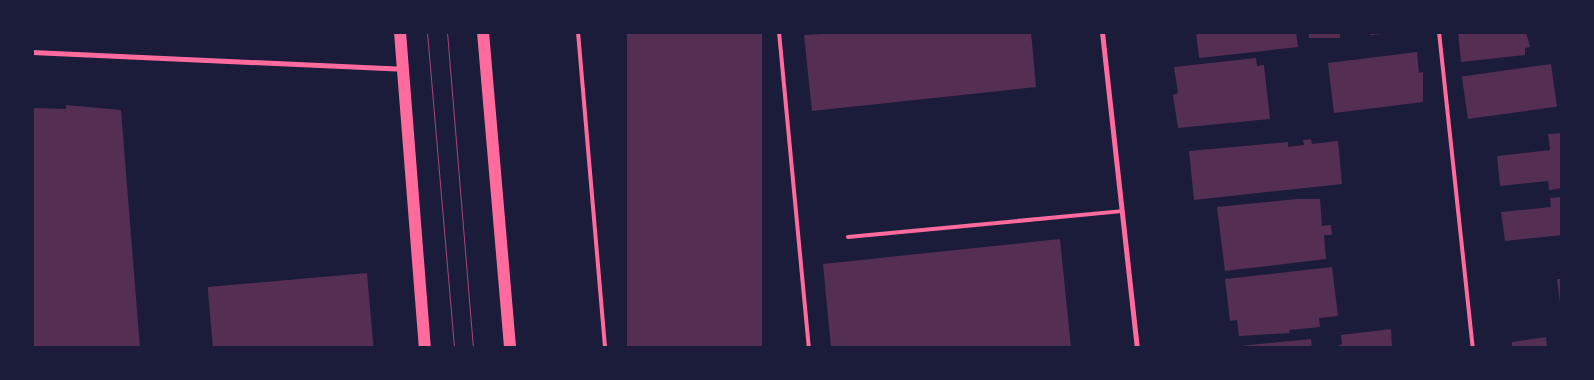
<!DOCTYPE html>
<style>
body{margin:0}
#map{position:relative;width:1594px;height:380px;overflow:hidden;background:#1b1b3a;font-family:"Sofia Sans Condensed",sans-serif}
div>[style]{position:absolute}
[style*='--x']{left:calc(var(--x)*1px);top:calc(var(--y)*1px);width:calc(var(--w)*1px);rotate:calc(var(--a)*1deg)}
.building>*{inset:0;background:#542f53;transform-origin:0 0}
.service>*{height:4px;margin:-2px;padding:0 2px;transform-origin:2px;border-radius:2px;background:#ff6b9d}
.minor>*{height:5px;margin:-2.5px;padding:0 2.5px;transform-origin:2.5px;border-radius:2.5px;background:#ff6b9d}
.primary>*{height:12px;margin:-6px;padding:0 6px;transform-origin:6px;border-radius:6px;background:#ff6b9d}
.tram>*{height:1px;margin:-0.5px;padding:0 0.5px;transform-origin:0.5px;border-radius:0.5px;background:#a44b75}
span{translate:-50% -50%;white-space:nowrap;text-align:center;line-height:1.15;-webkit-text-stroke:4px #1b1b3a;paint-order:stroke}
.frame{position:absolute;inset:0;border:34px solid #1b1b3a;pointer-events:none}
</style>
<div id="map">
<div class="building">
<div style="left:627px;top:32px;width:135px;height:317px"></div>
<div style="clip-path:polygon(857px 32px,1031px 32px,1036px 87px,812px 111px,804px 35px)"></div>
<div style="clip-path:polygon(1196px 32px,1296px 32px,1298px 47px,1199px 58px)"></div>
<div style="left:1309px;top:32px;width:31px;height:6px"></div>
<div style="clip-path:polygon(1370px 32px,1384px 32px,1384px 34px,1370px 35px)"></div>
<div style="clip-path:polygon(1458px 32px,1526px 32px,1530px 47px,1525px 48px,1525px 55px,1461px 62px)"></div>
<div style="clip-path:polygon(1417px 52px,1419px 73px,1423px 72px,1423px 102px,1334px 113px,1328px 63px)"></div>
<div style="clip-path:polygon(1256px 58px,1257px 66px,1264px 65px,1270px 119px,1178px 128px,1173px 95px,1178px 93px,1174px 67px)"></div>
<div style="left:1551px;top:64px;width:43px;height:90px;rotate:82deg"></div>
<div style="clip-path:polygon(66px 105px,121px 110px,140px 348px,32px 348px,32px 108px,66px 109px)"></div>
<div style="clip-path:polygon(1562px 133px,1562px 188px,1549px 190px,1548px 181px,1500px 186px,1497px 156px,1550px 150px,1548px 134px)"></div>
<div style="clip-path:polygon(1311px 139px,1312px 144px,1338px 141px,1342px 184px,1194px 200px,1189px 151px,1288px 142px,1288px 147px,1304px 145px,1303px 140px)"></div>
<div style="clip-path:polygon(1562px 197px,1562px 235px,1505px 241px,1501px 212px,1551px 207px,1550px 198px)"></div>
<div style="clip-path:polygon(1297px 199px,1320px 199px,1322px 226px,1331px 225px,1332px 235px,1324px 235px,1326px 259px,1225px 271px,1217px 207px)"></div>
<div style="clip-path:polygon(1060px 239px,1071px 348px,831px 348px,823px 264px)"></div>
<div style="clip-path:polygon(1332px 267px,1338px 316px,1319px 318px,1320px 327px,1289px 330px,1290px 333px,1239px 336px,1237px 320px,1230px 321px,1225px 279px)"></div>
<div style="left:367px;top:273px;width:75px;height:160px;rotate:85deg"></div>
<div style="clip-path:polygon(1557px 279px,1562px 279px,1562px 303px,1560px 303px)"></div>
<div style="clip-path:polygon(1391px 329px,1392px 348px,1334px 348px,1342px 344px,1341px 335px)"></div>
<div style="clip-path:polygon(1546px 337px,1547px 348px,1512px 348px,1512px 342px)"></div>
<div style="clip-path:polygon(1311px 339px,1312px 348px,1240px 348px,1240px 346px)"></div>
</div>
<div class="service">
<div style="--x:578;--y:32;--w:317;--a:85.1"></div>
<div style="--x:779;--y:32;--w:317;--a:84.6"></div>
<div style="--x:1439;--y:32;--w:318;--a:83.9"></div>
<div style="--x:848;--y:237;--w:275;--a:-5.4"></div>
</div>
<div class="minor">
<div style="--x:1102;--y:32;--w:318;--a:83.7"></div>
<div style="--x:32;--y:52;--w:370;--a:2.6"></div>
</div>
<div class="primary">
<div style="--x:400;--y:32;--w:317;--a:85.5"></div>
<div style="--x:483;--y:32;--w:317;--a:85.1"></div>
</div>
<div class="tram">
<div style="--x:427;--y:32;--w:317;--a:85.1"></div>
<div style="--x:447;--y:32;--w:317;--a:85.3"></div>
</div>
<div class="frame"></div>
</div>
